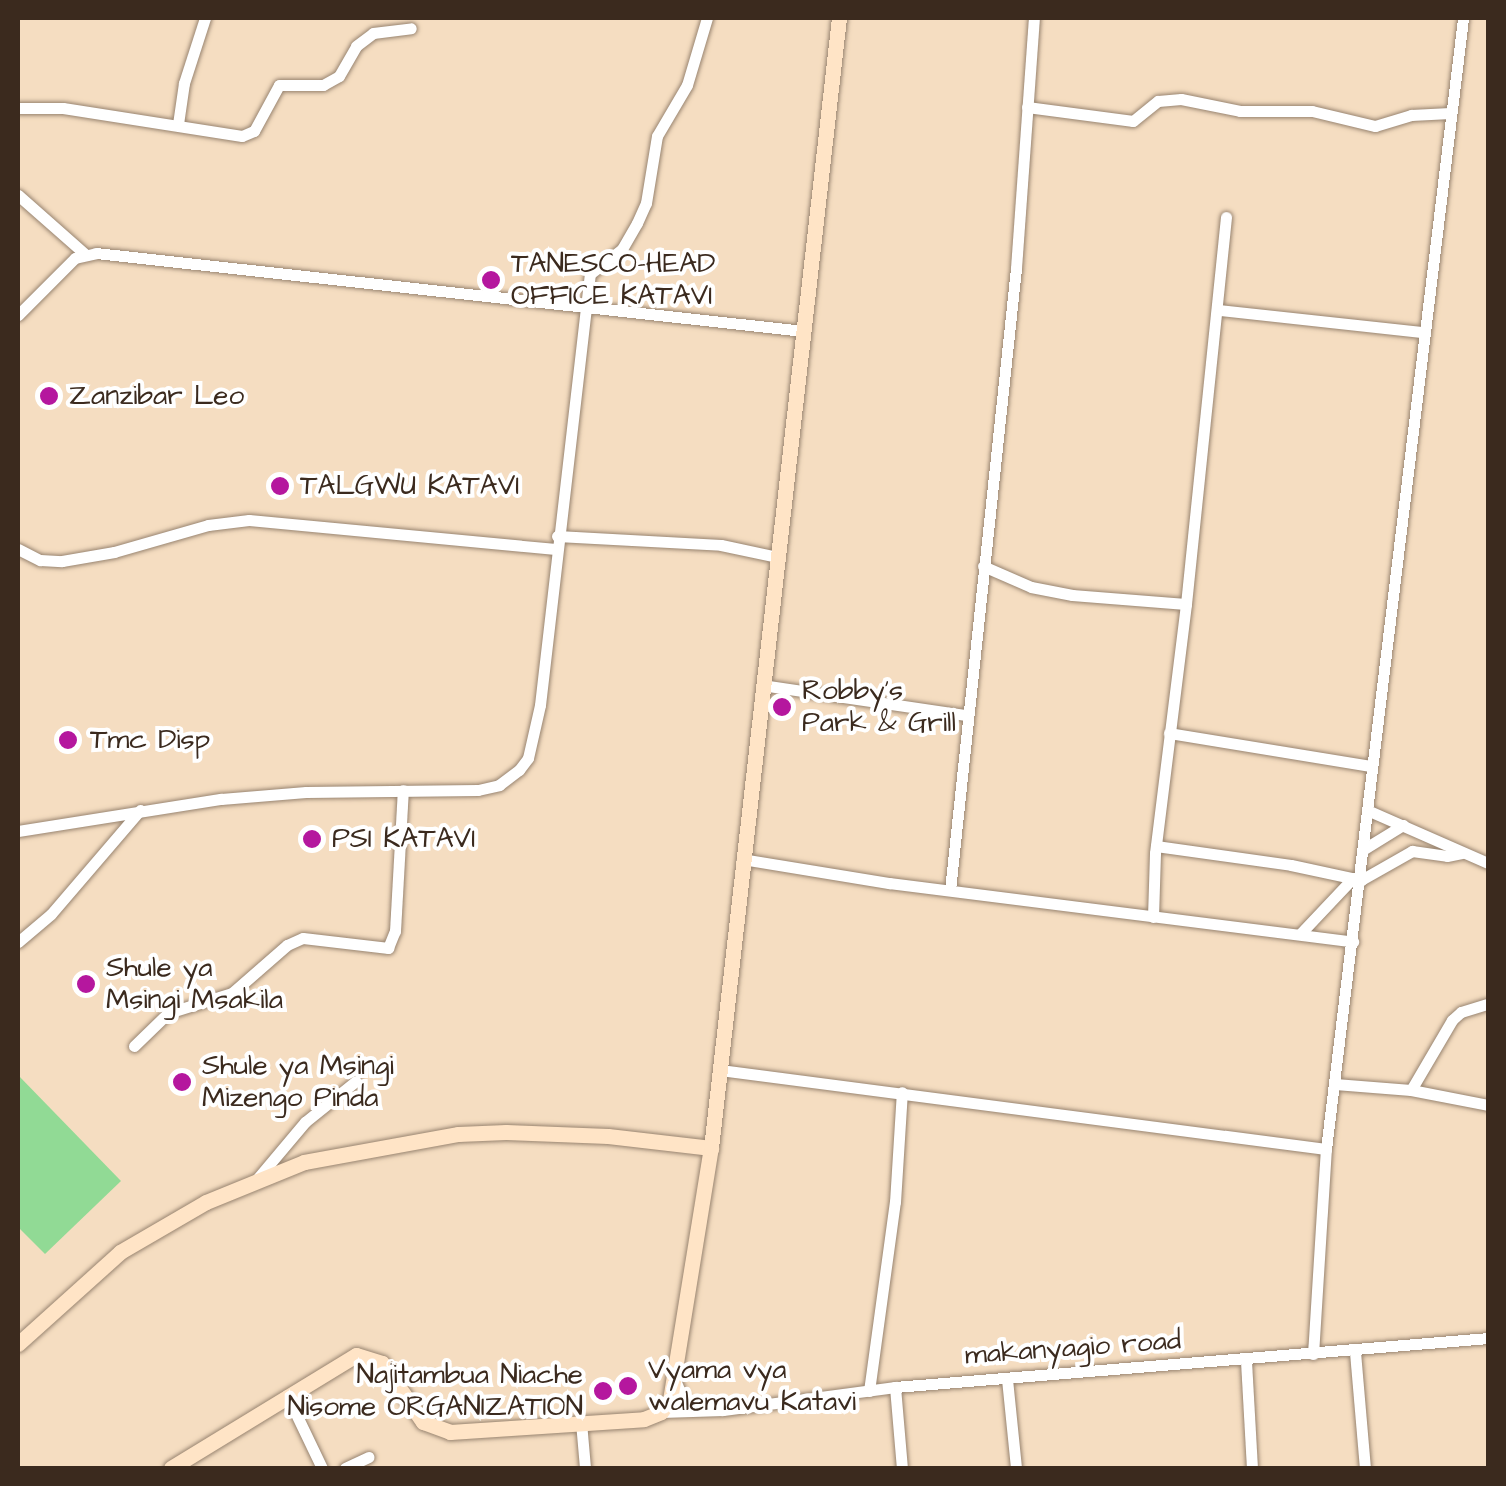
<!DOCTYPE html>
<style>
body{margin:0}
#map{position:relative;width:1506px;height:1486px;overflow:hidden;background:#f5ddc1;font-family:"Architects Daughter",sans-serif}
div>[style]{position:absolute}
[style*='--x']{left:calc(var(--x)*1px);top:calc(var(--y)*1px);width:calc(var(--w)*1px);rotate:calc(var(--a)*1deg)}
.green>*{inset:0;background:#91da95}
.roads{filter:drop-shadow(0 0 2px #988470) drop-shadow(0 0 2px #988470)}
.street>*{height:11px;margin:-5.5px;padding:0 5.5px;transform-origin:5.5px;border-radius:5.5px;background:#fff}
.secondary>*{height:15px;margin:-7.5px;padding:0 7.5px;transform-origin:7.5px;border-radius:7.5px;background:#ffe4c6}
.dots>*{width:28px;height:28px;translate:-50% -50%;box-sizing:border-box;border:5px solid #fff;border-radius:50%}
span{translate:-50% -50%;white-space:nowrap;text-align:center;line-height:1.15;-webkit-text-stroke:8px #fff;paint-order:stroke}
.poi-label{font-size:28px;color:#3b2a1e}
.left{translate:0 -50%;text-align:left}
.right{translate:-100% -50%;text-align:right}
.street-label{font-size:28px;color:#3b2a1e}
.frame{position:absolute;inset:0;border:20px solid #3b2a1e;pointer-events:none}
</style>
<div id="map">
<div class="green">
<div style="clip-path:polygon(18px 1075px,121px 1181px,45px 1254px,18px 1227px)"></div>
</div>
<div class="roads">
<div class="street">
<div style="--x:1027;--y:107;--w:107;--a:7.5"></div>
<div style="--x:1133;--y:121;--w:32;--a:-39"></div>
<div style="--x:1158;--y:101;--w:23;--a:-5"></div>
<div style="--x:1181;--y:99;--w:60;--a:11.5"></div>
<div style="--x:1240;--y:111;--w:72;--a:0"></div>
<div style="--x:1312;--y:111;--w:65;--a:13.4"></div>
<div style="--x:1375;--y:126;--w:38;--a:-17"></div>
<div style="--x:1411;--y:115;--w:39;--a:-3"></div>
<div style="--x:18;--y:108;--w:45;--a:0"></div>
<div style="--x:63;--y:108;--w:181;--a:8.9"></div>
<div style="--x:242;--y:136;--w:13;--a:-23"></div>
<div style="--x:254;--y:131;--w:52;--a:-61.5"></div>
<div style="--x:279;--y:85;--w:44;--a:0"></div>
<div style="--x:323;--y:85;--w:18;--a:-29"></div>
<div style="--x:339;--y:76;--w:34;--a:-60"></div>
<div style="--x:356;--y:46;--w:21;--a:-37"></div>
<div style="--x:373;--y:33;--w:38;--a:-7"></div>
<div style="--x:178;--y:124;--w:41;--a:-81.7"></div>
<div style="--x:184;--y:83;--w:68;--a:-72.1"></div>
<div style="--x:18;--y:195;--w:89;--a:41.4"></div>
<div style="--x:1219;--y:310;--w:205;--a:6.2"></div>
<div style="--x:18;--y:315;--w:81;--a:-45"></div>
<div style="--x:75;--y:258;--w:22;--a:-13"></div>
<div style="--x:96;--y:253;--w:712;--a:6.29"></div>
<div style="--x:557;--y:536;--w:164;--a:3.1"></div>
<div style="--x:721;--y:545;--w:57;--a:12.1"></div>
<div style="--x:18;--y:549;--w:25;--a:27"></div>
<div style="--x:40;--y:560;--w:22;--a:3"></div>
<div style="--x:62;--y:561;--w:53;--a:-9.8"></div>
<div style="--x:114;--y:552;--w:98;--a:-16"></div>
<div style="--x:208;--y:525;--w:41;--a:-7"></div>
<div style="--x:249;--y:520;--w:308;--a:5.4"></div>
<div style="--x:983;--y:566;--w:52;--a:23.6"></div>
<div style="--x:1031;--y:587;--w:42;--a:11"></div>
<div style="--x:1072;--y:595;--w:114;--a:4.5"></div>
<div style="--x:762;--y:685;--w:206;--a:8.4"></div>
<div style="--x:1169;--y:733;--w:205;--a:9.3"></div>
<div style="--x:1367;--y:810;--w:132;--a:23.7"></div>
<div style="--x:18;--y:831;--w:206;--a:-9"></div>
<div style="--x:221;--y:799;--w:85;--a:-4.7"></div>
<div style="--x:306;--y:792;--w:172;--a:-0.7"></div>
<div style="--x:478;--y:790;--w:22;--a:-13"></div>
<div style="--x:499;--y:785;--w:25;--a:-37"></div>
<div style="--x:519;--y:770;--w:15;--a:-53"></div>
<div style="--x:528;--y:758;--w:54;--a:-77.2"></div>
<div style="--x:540;--y:705;--w:434;--a:-83.4"></div>
<div style="--x:590;--y:274;--w:41;--a:-38"></div>
<div style="--x:622;--y:249;--w:30;--a:-60"></div>
<div style="--x:637;--y:223;--w:22;--a:-66"></div>
<div style="--x:646;--y:203;--w:68;--a:-80.7"></div>
<div style="--x:657;--y:136;--w:59;--a:-59.5"></div>
<div style="--x:687;--y:85;--w:70;--a:-73.4"></div>
<div style="--x:1156;--y:846;--w:136;--a:8"></div>
<div style="--x:1291;--y:865;--w:72;--a:12.1"></div>
<div style="--x:1361;--y:880;--w:59;--a:-29.6"></div>
<div style="--x:1412;--y:851;--w:35;--a:8"></div>
<div style="--x:1447;--y:856;--w:16;--a:-11"></div>
<div style="--x:1364;--y:849;--w:46;--a:-31.6"></div>
<div style="--x:742;--y:859;--w:149;--a:9.3"></div>
<div style="--x:889;--y:883;--w:468;--a:7.2"></div>
<div style="--x:950;--y:890;--w:625;--a:-83.94"></div>
<div style="--x:1016;--y:268;--w:251;--a:-85.9"></div>
<div style="--x:1153;--y:917;--w:64;--a:-88.2"></div>
<div style="--x:1155;--y:853;--w:251;--a:-82.9"></div>
<div style="--x:1186;--y:604;--w:389;--a:-84.1"></div>
<div style="--x:1300;--y:934;--w:77;--a:-46.6"></div>
<div style="--x:18;--y:942;--w:43;--a:-40.3"></div>
<div style="--x:51;--y:914;--w:137;--a:-49.4"></div>
<div style="--x:134;--y:1046;--w:47;--a:-44.1"></div>
<div style="--x:168;--y:1013;--w:67;--a:-17.4"></div>
<div style="--x:232;--y:993;--w:73;--a:-41.1"></div>
<div style="--x:287;--y:945;--w:17;--a:-24"></div>
<div style="--x:303;--y:938;--w:86;--a:6.7"></div>
<div style="--x:388;--y:948;--w:18;--a:-68"></div>
<div style="--x:395;--y:931;--w:141;--a:-86.8"></div>
<div style="--x:720;--y:1070;--w:611;--a:7.43"></div>
<div style="--x:1335;--y:1084;--w:76;--a:4.5"></div>
<div style="--x:1411;--y:1090;--w:81;--a:-59.6"></div>
<div style="--x:1452;--y:1020;--w:12;--a:-42"></div>
<div style="--x:1461;--y:1012;--w:28;--a:-17"></div>
<div style="--x:1411;--y:1090;--w:78;--a:11"></div>
<div style="--x:257;--y:1179;--w:75;--a:-49.9"></div>
<div style="--x:305;--y:1122;--w:65;--a:-38.8"></div>
<div style="--x:1355;--y:1352;--w:116;--a:85.1"></div>
<div style="--x:1313;--y:1354;--w:205;--a:-86.4"></div>
<div style="--x:1326;--y:1149;--w:1139;--a:-83.09"></div>
<div style="--x:1246;--y:1361;--w:107;--a:86.8"></div>
<div style="--x:1007;--y:1379;--w:89;--a:84.2"></div>
<div style="--x:675;--y:1380;--w:23;--a:67"></div>
<div style="--x:684;--y:1401;--w:17;--a:28"></div>
<div style="--x:895;--y:1387;--w:81;--a:85.1"></div>
<div style="--x:869;--y:1391;--w:191;--a:-82.2"></div>
<div style="--x:895;--y:1202;--w:110;--a:-86.4"></div>
<div style="--x:287;--y:1395;--w:81;--a:64.4"></div>
<div style="--x:661;--y:1412;--w:62;--a:-1.8"></div>
<div style="--x:723;--y:1410;--w:174;--a:-7.6"></div>
<div style="--x:895;--y:1387;--w:595;--a:-4.72"></div>
<div style="--x:581;--y:1422;--w:46;--a:85"></div>
<div style="--x:345;--y:1468;--w:26;--a:-25"></div>
</div>
<div class="secondary">
<div style="--x:18;--y:1344;--w:137;--a:-42"></div>
<div style="--x:120;--y:1252;--w:99;--a:-30.2"></div>
<div style="--x:206;--y:1202;--w:106;--a:-22.2"></div>
<div style="--x:304;--y:1162;--w:157;--a:-10.3"></div>
<div style="--x:458;--y:1134;--w:48;--a:-2.4"></div>
<div style="--x:506;--y:1132;--w:102;--a:2.2"></div>
<div style="--x:608;--y:1136;--w:104;--a:6.6"></div>
<div style="--x:171;--y:1468;--w:217;--a:-31.4"></div>
<div style="--x:356;--y:1355;--w:27;--a:17"></div>
<div style="--x:382;--y:1363;--w:72;--a:55.2"></div>
<div style="--x:423;--y:1422;--w:29;--a:20"></div>
<div style="--x:450;--y:1432;--w:194;--a:-3.8"></div>
<div style="--x:644;--y:1419;--w:18;--a:-22"></div>
<div style="--x:661;--y:1412;--w:15;--a:-53"></div>
<div style="--x:670;--y:1400;--w:255;--a:-80.8"></div>
<div style="--x:711;--y:1148;--w:1137;--a:-83.54"></div>
</div>
</div>
<div class="dots">
<div style="left:491px;top:280px;background:#b5179e"></div>
<div style="left:49px;top:396px;background:#b5179e"></div>
<div style="left:280px;top:486px;background:#b5179e"></div>
<div style="left:782px;top:707px;background:#b5179e"></div>
<div style="left:68px;top:740px;background:#b5179e"></div>
<div style="left:312px;top:839px;background:#b5179e"></div>
<div style="left:86px;top:984px;background:#b5179e"></div>
<div style="left:182px;top:1082px;background:#b5179e"></div>
<div style="left:628px;top:1386px;background:#b5179e"></div>
<div style="left:603px;top:1391px;background:#b5179e"></div>
</div>
<div class="poi-label">
<span class="left" style="left:511px;top:280px">TANESCO-HEAD<br>OFFICE KATAVI</span>
<span class="left" style="left:69px;top:396px">Zanzibar Leo</span>
<span class="left" style="left:300px;top:486px">TALGWU KATAVI</span>
<span class="left" style="left:802px;top:707px">Robby's<br>Park &amp; Grill</span>
<span class="left" style="left:90px;top:740px">Tmc Disp</span>
<span class="left" style="left:332px;top:839px">PSI KATAVI</span>
<span class="left" style="left:106px;top:984px">Shule ya<br>Msingi Msakila</span>
<span class="left" style="left:202px;top:1082px">Shule ya Msingi<br>Mizengo Pinda</span>
<span class="left" style="left:648px;top:1386px">Vyama vya<br>walemavu Katavi</span>
<span class="right" style="left:583px;top:1391px">Najitambua Niache<br>Nisome ORGANIZATION</span>
</div>
<div class="street-label">
<span style="left:1073px;top:1348px;rotate:-4deg">makanyagio road</span>
</div>
<div class="frame"></div>
</div>
